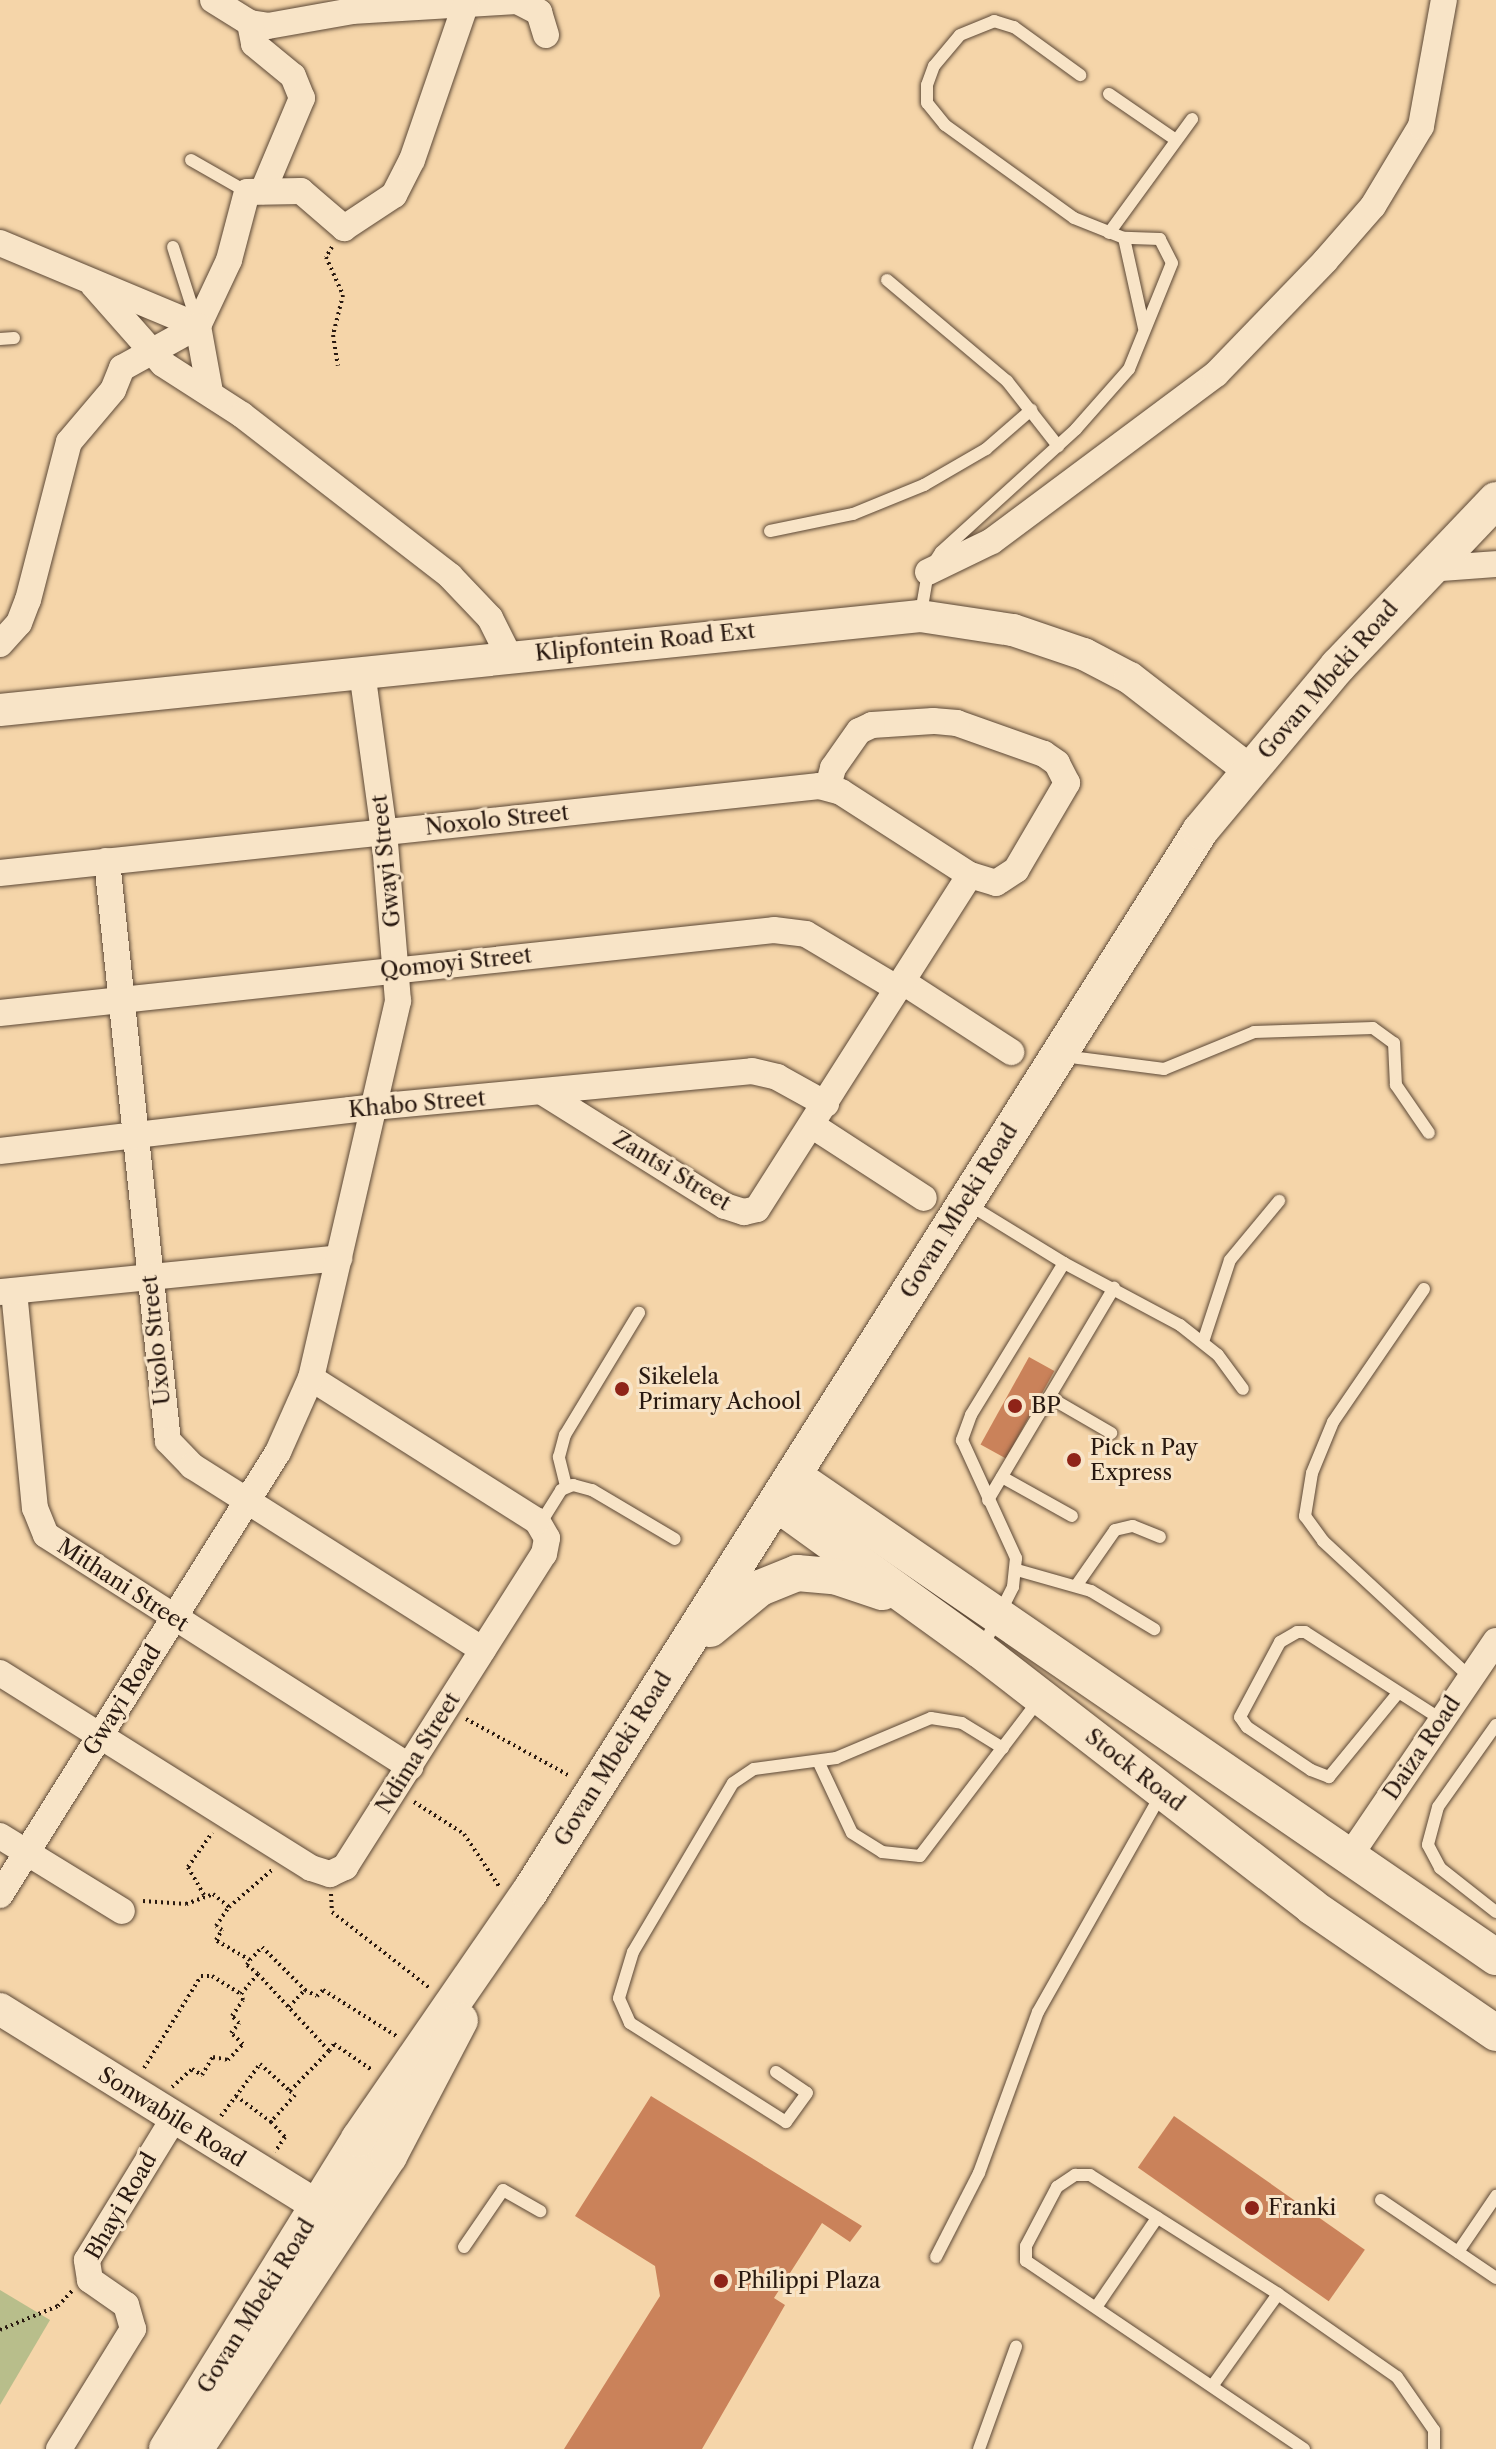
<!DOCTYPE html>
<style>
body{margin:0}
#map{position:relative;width:1496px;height:2449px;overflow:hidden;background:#f5d5a9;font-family:"Libre Caslon Text",serif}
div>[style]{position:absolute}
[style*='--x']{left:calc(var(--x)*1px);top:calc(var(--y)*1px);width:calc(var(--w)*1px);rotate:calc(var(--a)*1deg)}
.green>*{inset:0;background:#b8be8b}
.building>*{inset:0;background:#ca825a;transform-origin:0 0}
.path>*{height:4px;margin-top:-2px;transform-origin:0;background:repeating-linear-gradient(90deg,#291910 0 2px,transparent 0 6px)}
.roads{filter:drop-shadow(0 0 2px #5c4836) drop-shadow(0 0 2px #5c4836)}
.service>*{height:12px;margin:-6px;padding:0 6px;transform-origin:6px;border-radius:6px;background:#f8e4c7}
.minor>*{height:26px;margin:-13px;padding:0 13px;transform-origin:13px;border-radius:13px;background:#f8e4c7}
.tertiary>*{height:32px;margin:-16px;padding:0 16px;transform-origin:16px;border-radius:16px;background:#f8e4c7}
.secondary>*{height:36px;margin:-18px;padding:0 18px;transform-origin:18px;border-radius:18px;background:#f8e4c7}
.dots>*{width:22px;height:22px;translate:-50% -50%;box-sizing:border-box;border:4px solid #f8e4c7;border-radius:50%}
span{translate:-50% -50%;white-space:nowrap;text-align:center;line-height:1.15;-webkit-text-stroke:6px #f8e4c7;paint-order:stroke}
.street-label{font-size:22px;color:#291910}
.poi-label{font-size:22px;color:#291910}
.left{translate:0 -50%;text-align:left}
</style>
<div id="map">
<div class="green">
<div style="clip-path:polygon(0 2290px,50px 2320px,0 2405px)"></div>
</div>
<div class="building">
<div style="left:1029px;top:1357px;width:29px;height:100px;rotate:29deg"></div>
<div style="clip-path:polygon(651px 2096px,862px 2226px,850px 2242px,822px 2223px,774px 2298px,785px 2305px,702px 2449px,564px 2449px,660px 2296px,655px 2266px,575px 2216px)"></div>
<div style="left:1174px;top:2116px;width:233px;height:63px;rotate:35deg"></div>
</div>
<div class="path">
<div style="--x:332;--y:247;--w:12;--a:121"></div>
<div style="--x:326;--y:257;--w:42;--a:65.9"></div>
<div style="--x:343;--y:295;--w:41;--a:104"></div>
<div style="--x:333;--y:335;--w:31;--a:81"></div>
<div style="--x:466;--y:1719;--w:119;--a:28.7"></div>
<div style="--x:414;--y:1802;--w:59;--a:32.6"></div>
<div style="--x:464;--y:1834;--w:63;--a:56.1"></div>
<div style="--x:331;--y:1894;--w:18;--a:87"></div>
<div style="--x:332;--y:1912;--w:125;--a:37.9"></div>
<div style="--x:204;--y:1895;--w:32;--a:-120"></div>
<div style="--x:188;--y:1867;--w:42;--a:-54.8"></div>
<div style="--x:143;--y:1901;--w:43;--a:4"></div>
<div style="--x:186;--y:1904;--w:29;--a:-20"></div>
<div style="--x:213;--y:1894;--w:21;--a:39"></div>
<div style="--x:250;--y:1960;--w:18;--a:-47"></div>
<div style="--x:262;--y:1947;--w:61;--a:45"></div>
<div style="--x:305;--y:1990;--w:13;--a:27"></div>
<div style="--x:317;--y:1996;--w:8;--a:-45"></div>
<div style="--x:323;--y:1990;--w:89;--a:32.1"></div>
<div style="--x:258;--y:1974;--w:14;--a:-141"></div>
<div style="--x:247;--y:1965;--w:6;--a:-59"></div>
<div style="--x:250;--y:1960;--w:39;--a:-150"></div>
<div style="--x:216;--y:1940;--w:12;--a:-59"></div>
<div style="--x:222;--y:1930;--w:7;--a:-146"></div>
<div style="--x:216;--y:1926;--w:23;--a:-56"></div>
<div style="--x:229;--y:1907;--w:57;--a:-40.7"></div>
<div style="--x:289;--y:2007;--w:23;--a:-47"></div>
<div style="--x:329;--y:2051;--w:9;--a:-54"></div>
<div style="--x:334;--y:2044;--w:46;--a:34.4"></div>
<div style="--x:144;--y:2068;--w:108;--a:-58.2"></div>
<div style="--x:201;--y:1976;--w:11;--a:0"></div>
<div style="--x:212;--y:1976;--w:34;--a:32"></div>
<div style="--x:241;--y:1994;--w:26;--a:-50"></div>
<div style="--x:258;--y:1974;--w:105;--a:47.3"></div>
<div style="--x:329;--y:2051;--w:56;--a:134.3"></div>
<div style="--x:290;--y:2091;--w:6;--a:39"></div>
<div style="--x:295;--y:2095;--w:36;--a:132"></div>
<div style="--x:271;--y:2122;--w:21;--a:47"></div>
<div style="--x:285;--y:2137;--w:18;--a:124"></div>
<div style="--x:172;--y:2087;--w:27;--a:-42"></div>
<div style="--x:192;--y:2069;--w:12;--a:31"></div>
<div style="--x:202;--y:2075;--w:21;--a:-59"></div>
<div style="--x:213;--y:2057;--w:15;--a:11"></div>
<div style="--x:228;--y:2060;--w:22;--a:-47"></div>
<div style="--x:243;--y:2044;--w:16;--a:-137"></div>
<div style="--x:231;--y:2033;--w:13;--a:-51"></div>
<div style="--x:239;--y:2023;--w:10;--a:-135"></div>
<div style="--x:232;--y:2016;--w:19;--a:-55"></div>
<div style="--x:243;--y:2000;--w:6;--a:-108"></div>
<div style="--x:236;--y:2096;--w:44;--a:36.6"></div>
<div style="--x:221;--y:2116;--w:65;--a:-53.1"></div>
<div style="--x:260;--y:2064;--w:40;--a:42"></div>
<div style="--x:0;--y:2330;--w:63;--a:-22.5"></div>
<div style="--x:58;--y:2306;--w:21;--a:-47"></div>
</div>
<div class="roads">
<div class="service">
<div style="--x:1109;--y:94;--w:81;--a:34.5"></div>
<div style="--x:191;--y:160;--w:64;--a:29.7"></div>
<div style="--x:1109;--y:233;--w:141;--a:-53.9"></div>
<div style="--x:1124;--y:238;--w:92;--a:77.5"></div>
<div style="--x:173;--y:247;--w:76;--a:72.3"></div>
<div style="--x:887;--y:280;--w:157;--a:40.1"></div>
<div style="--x:1007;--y:381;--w:83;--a:51.9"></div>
<div style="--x:0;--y:339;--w:14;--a:-4"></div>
<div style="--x:770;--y:531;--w:85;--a:-11.6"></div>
<div style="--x:853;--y:514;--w:77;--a:-22.2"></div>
<div style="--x:924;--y:485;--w:72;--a:-30.1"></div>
<div style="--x:986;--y:449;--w:60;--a:-40.9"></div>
<div style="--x:921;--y:613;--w:42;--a:-80.3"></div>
<div style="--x:928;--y:572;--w:24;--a:-57"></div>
<div style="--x:941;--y:552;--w:183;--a:-42.3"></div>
<div style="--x:1076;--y:429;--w:80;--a:-48.5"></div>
<div style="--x:1129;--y:369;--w:114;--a:-67.9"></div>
<div style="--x:1172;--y:263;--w:27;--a:-117"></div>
<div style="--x:1160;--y:239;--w:36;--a:-178"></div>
<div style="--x:1124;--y:238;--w:54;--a:-158.2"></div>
<div style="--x:1074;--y:218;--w:159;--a:-144.2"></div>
<div style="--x:945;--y:125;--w:28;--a:-129"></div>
<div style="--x:927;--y:103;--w:18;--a:-90"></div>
<div style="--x:927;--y:85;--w:20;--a:-70"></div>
<div style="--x:934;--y:66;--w:40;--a:-50"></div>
<div style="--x:960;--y:35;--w:37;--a:-22"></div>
<div style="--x:994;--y:21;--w:21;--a:17"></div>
<div style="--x:1014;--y:27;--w:82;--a:36"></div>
<div style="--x:1063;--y:1056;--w:102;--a:7.3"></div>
<div style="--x:1164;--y:1069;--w:97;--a:-22.3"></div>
<div style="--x:1254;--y:1032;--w:119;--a:-1.9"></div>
<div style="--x:1373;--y:1028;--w:26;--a:36"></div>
<div style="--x:1394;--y:1043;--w:42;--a:87.3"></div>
<div style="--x:1396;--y:1085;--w:58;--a:55.5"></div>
<div style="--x:968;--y:1204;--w:113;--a:31.6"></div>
<div style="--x:1064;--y:1263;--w:178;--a:121.5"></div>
<div style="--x:971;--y:1415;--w:27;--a:110"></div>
<div style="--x:962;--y:1440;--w:130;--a:65.4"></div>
<div style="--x:1016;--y:1558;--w:29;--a:96"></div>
<div style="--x:1013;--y:1587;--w:68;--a:116.9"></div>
<div style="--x:1064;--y:1263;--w:132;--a:28.1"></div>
<div style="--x:1180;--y:1325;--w:48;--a:38.3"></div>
<div style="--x:1218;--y:1355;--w:42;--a:53.7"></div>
<div style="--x:1424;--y:1289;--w:161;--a:124.4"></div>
<div style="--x:1333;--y:1422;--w:55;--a:112.4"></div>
<div style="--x:1312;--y:1473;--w:44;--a:99.2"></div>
<div style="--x:1305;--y:1516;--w:31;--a:54"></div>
<div style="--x:1323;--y:1541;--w:202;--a:42.8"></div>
<div style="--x:1203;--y:1342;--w:86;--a:-71.8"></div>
<div style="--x:1230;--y:1260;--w:77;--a:-50.3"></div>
<div style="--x:1049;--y:1397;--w:72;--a:30.1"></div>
<div style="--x:1002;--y:1477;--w:80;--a:29.1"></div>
<div style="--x:566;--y:1486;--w:30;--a:-104"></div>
<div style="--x:559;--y:1457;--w:23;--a:-75"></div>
<div style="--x:565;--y:1435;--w:143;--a:-58.8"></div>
<div style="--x:988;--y:1500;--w:247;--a:-59.3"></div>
<div style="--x:540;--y:1524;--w:40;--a:-58"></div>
<div style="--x:561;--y:1490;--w:13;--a:-23"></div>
<div style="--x:573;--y:1485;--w:20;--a:15"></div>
<div style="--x:592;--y:1490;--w:96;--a:30.6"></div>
<div style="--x:1017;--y:1570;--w:77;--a:15.8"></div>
<div style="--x:1091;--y:1591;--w:74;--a:31.1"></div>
<div style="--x:1076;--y:1586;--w:68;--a:-55.1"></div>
<div style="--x:1115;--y:1530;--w:18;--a:-13"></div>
<div style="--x:1133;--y:1526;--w:29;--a:22"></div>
<div style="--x:1398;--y:1693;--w:109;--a:129.4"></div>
<div style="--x:1329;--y:1777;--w:19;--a:-159"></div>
<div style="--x:1311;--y:1770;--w:77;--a:-146.1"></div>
<div style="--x:1247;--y:1727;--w:12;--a:-125"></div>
<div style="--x:1240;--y:1717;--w:85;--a:-61.9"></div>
<div style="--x:1280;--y:1642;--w:20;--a:-30"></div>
<div style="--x:1297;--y:1632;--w:8;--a:0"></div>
<div style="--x:1305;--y:1632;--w:163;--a:32.7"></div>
<div style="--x:1496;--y:1725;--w:100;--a:125.3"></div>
<div style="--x:1438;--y:1807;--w:39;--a:105"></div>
<div style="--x:1428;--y:1845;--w:26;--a:62"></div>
<div style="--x:1440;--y:1868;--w:71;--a:38.2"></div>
<div style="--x:819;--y:1763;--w:77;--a:64.8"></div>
<div style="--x:852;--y:1833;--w:36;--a:32"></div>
<div style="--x:882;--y:1852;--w:38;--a:6"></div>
<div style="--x:920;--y:1856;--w:196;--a:-52.7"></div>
<div style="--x:776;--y:2072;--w:37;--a:34"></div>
<div style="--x:807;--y:2093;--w:36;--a:126"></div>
<div style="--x:786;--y:2122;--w:185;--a:-147.6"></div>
<div style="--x:630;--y:2023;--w:27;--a:-114"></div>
<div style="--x:619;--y:1998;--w:48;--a:-73.1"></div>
<div style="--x:633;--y:1952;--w:196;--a:-59.4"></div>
<div style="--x:733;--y:1783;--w:25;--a:-34"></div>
<div style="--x:754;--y:1769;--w:83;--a:-7.6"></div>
<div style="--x:836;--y:1758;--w:103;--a:-22.8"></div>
<div style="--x:931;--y:1718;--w:31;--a:9"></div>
<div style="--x:962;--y:1723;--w:48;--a:31.4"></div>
<div style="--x:1381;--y:2200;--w:139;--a:34.1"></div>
<div style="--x:464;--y:2247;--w:69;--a:-55.6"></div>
<div style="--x:503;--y:2190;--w:43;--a:29.6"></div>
<div style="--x:1458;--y:2252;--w:68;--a:-55.8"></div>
<div style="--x:936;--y:2257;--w:94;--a:-62.9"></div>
<div style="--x:979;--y:2173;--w:171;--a:-69.9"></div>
<div style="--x:1038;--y:2012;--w:252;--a:-60.5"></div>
<div style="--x:1097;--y:2306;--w:107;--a:-55.7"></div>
<div style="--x:1213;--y:2385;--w:112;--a:-54.5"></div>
<div style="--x:979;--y:2449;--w:109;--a:-70.1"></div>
<div style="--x:1304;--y:2449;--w:336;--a:-145.9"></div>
<div style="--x:1026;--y:2261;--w:15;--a:-90"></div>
<div style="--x:1026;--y:2246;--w:67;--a:-62.3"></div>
<div style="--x:1057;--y:2187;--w:22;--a:-34"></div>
<div style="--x:1075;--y:2175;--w:15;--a:0"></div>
<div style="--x:1090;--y:2175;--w:222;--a:32.3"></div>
<div style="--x:1278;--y:2294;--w:145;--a:34.9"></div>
<div style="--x:1397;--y:2377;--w:65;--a:55.1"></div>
<div style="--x:1434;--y:2430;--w:19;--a:90"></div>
</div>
<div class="minor">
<div style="--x:213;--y:0;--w:44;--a:31.9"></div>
<div style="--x:250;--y:23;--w:18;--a:9"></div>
<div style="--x:268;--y:26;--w:85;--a:-10.1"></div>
<div style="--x:352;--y:11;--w:165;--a:-3.5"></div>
<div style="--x:517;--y:1;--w:25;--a:27"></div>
<div style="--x:539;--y:12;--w:24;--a:73"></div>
<div style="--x:250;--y:23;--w:21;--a:79"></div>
<div style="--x:254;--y:44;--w:50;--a:39.4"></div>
<div style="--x:293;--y:76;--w:24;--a:68"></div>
<div style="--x:302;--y:98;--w:101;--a:112.8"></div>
<div style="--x:0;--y:243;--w:215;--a:22.7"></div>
<div style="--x:198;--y:326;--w:73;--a:-64.8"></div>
<div style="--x:229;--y:260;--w:70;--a:-75.2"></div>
<div style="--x:247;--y:192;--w:54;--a:-1.1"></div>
<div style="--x:301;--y:191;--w:57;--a:40.7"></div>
<div style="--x:344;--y:228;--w:60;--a:-33.4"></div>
<div style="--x:394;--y:195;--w:39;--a:-63"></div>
<div style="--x:412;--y:160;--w:169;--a:-71"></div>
<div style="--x:94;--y:286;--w:104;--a:48.5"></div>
<div style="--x:163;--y:364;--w:94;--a:32.8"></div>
<div style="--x:242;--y:415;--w:263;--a:37.7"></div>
<div style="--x:450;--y:576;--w:58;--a:46.4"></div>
<div style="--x:490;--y:618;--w:42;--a:63.4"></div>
<div style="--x:1427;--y:569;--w:69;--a:-4.1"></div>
<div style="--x:928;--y:572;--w:71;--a:-25.8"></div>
<div style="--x:992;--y:541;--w:279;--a:-36.7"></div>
<div style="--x:1216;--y:374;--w:157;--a:-46"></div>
<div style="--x:1325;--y:261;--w:73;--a:-48.9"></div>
<div style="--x:1373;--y:206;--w:93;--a:-59"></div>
<div style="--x:1421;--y:126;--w:128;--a:-79.7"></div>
<div style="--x:0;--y:644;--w:28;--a:-48"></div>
<div style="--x:19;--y:623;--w:25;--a:-69"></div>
<div style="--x:28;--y:600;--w:163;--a:-75.5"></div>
<div style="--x:69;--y:442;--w:68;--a:-49.8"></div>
<div style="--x:113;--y:390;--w:24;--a:-68"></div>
<div style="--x:122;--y:368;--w:87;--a:-28.9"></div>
<div style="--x:198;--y:326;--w:67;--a:79.7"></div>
<div style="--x:107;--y:861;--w:583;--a:84"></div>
<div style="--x:168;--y:1441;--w:35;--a:46"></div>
<div style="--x:192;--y:1466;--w:344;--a:32.3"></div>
<div style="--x:0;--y:873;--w:824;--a:-6.06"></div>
<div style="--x:819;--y:786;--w:23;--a:15"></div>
<div style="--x:841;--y:792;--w:153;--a:32.8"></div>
<div style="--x:970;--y:875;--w:27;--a:17"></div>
<div style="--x:996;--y:883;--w:24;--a:-33"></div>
<div style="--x:1016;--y:870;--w:101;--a:-59.6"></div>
<div style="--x:1067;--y:783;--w:22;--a:-117"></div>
<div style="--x:1057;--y:763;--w:16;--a:-145"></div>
<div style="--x:1044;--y:754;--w:92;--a:-160.4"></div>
<div style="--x:957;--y:723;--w:24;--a:-175"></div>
<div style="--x:933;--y:721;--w:61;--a:176.2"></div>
<div style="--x:872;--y:725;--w:14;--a:155"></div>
<div style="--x:859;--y:731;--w:45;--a:125.1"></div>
<div style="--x:833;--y:768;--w:20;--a:105"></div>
<div style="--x:903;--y:982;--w:129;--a:32.9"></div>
<div style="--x:0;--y:1013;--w:778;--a:-6.12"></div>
<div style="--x:774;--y:930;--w:32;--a:7"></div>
<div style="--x:806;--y:934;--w:107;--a:30.9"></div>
<div style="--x:544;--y:1093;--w:213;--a:32"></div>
<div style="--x:725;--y:1206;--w:20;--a:18"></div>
<div style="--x:744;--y:1212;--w:13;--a:-13"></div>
<div style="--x:757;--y:1209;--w:396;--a:-57.5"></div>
<div style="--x:813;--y:1126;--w:132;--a:33"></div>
<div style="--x:0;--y:1151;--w:376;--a:-6.7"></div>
<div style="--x:373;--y:1107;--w:381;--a:-5.4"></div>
<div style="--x:752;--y:1071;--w:26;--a:13"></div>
<div style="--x:777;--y:1077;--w:56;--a:28.9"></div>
<div style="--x:14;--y:1291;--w:218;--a:84.5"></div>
<div style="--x:35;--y:1508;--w:29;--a:68"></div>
<div style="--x:46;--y:1535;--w:432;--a:32.5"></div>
<div style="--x:0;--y:1292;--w:341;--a:-5.7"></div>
<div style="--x:0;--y:1673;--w:367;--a:32.1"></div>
<div style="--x:311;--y:1868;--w:20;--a:18"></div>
<div style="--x:330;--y:1874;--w:17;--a:-25"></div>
<div style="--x:345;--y:1867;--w:371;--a:-57.6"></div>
<div style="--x:544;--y:1554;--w:16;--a:-79"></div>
<div style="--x:547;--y:1538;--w:20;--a:-120"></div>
<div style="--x:537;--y:1521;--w:267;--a:-147.7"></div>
<div style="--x:0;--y:1836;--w:143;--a:31.6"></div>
<div style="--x:1349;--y:1857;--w:261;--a:-55.8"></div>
<div style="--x:0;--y:1895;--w:523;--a:-57.89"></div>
<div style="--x:278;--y:1452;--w:81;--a:-66"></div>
<div style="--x:311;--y:1378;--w:387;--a:-77"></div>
<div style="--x:398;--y:1001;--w:170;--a:-94.7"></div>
<div style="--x:384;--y:832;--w:162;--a:-97.8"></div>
<div style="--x:59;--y:2449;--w:141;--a:-58.3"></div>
<div style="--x:133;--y:2329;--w:25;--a:-106"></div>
<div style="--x:126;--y:2305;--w:44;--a:-145.2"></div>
<div style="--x:90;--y:2280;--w:20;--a:-99"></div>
<div style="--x:87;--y:2260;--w:167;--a:-58.5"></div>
</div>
<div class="tertiary">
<div style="--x:0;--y:710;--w:925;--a:-5.83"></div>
<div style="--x:920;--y:616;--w:94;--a:8.6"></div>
<div style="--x:1013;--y:630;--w:75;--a:18.7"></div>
<div style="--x:1084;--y:654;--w:52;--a:27.6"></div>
<div style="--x:1130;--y:678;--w:150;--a:37.7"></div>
<div style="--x:0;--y:2009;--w:397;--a:31.8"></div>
</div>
<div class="secondary">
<div style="--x:794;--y:1476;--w:851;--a:34.42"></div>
<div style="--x:776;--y:1503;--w:251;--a:35.8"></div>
<div style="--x:980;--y:1650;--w:420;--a:37.7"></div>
<div style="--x:1312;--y:1907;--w:223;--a:34.4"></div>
<div style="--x:710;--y:1629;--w:65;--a:-39.4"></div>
<div style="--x:760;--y:1588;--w:40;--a:-22"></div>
<div style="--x:797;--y:1573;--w:37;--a:5"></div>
<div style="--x:834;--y:1576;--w:51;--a:18.4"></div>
<div style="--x:167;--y:2449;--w:365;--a:-58.2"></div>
<div style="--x:359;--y:2139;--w:299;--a:-55.4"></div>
<div style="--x:529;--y:1893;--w:1256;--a:-57.71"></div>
<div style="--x:1200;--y:831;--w:215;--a:-50.1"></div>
<div style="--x:1338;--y:666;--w:229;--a:-46.4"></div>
<div style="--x:195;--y:2449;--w:351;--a:-56.5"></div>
<div style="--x:389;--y:2156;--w:153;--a:-62.4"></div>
</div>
</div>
<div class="dots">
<div style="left:622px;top:1389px;background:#8f2418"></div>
<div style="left:1015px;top:1406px;background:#8f2418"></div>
<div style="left:1074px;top:1460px;background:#8f2418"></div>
<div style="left:1252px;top:2208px;background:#8f2418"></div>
<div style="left:721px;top:2281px;background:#8f2418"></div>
</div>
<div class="street-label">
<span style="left:645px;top:642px;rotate:-6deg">Klipfontein Road Ext</span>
<span style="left:1328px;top:680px;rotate:-49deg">Govan Mbeki Road</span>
<span style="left:497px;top:820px;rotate:-6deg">Noxolo Street</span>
<span style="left:386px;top:861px;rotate:-96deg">Gwayi Street</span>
<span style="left:456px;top:963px;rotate:-6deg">Qomoyi Street</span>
<span style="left:417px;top:1104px;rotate:-5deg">Khabo Street</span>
<span style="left:672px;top:1171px;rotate:31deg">Zantsi Street</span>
<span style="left:959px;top:1211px;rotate:-58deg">Govan Mbeki Road</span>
<span style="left:156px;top:1340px;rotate:-96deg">Uxolo Street</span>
<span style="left:123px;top:1585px;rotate:33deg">Mithani Street</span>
<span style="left:122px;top:1700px;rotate:-58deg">Gwayi Road</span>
<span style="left:1422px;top:1748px;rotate:-56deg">Daiza Road</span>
<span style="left:418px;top:1753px;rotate:-58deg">Ndima Street</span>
<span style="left:613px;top:1759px;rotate:-58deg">Govan Mbeki Road</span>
<span style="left:1135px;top:1770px;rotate:38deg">Stock Road</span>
<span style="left:172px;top:2117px;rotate:32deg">Sonwabile Road</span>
<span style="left:121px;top:2206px;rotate:-60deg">Bhayi Road</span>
<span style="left:256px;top:2306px;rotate:-58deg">Govan Mbeki Road</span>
</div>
<div class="poi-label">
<span class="left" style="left:638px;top:1389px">Sikelela<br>Primary Achool</span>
<span class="left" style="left:1031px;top:1406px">BP</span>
<span class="left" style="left:1090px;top:1460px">Pick n Pay<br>Express</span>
<span class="left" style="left:1268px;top:2208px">Franki</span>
<span class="left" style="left:737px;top:2281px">Philippi Plaza</span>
</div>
</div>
